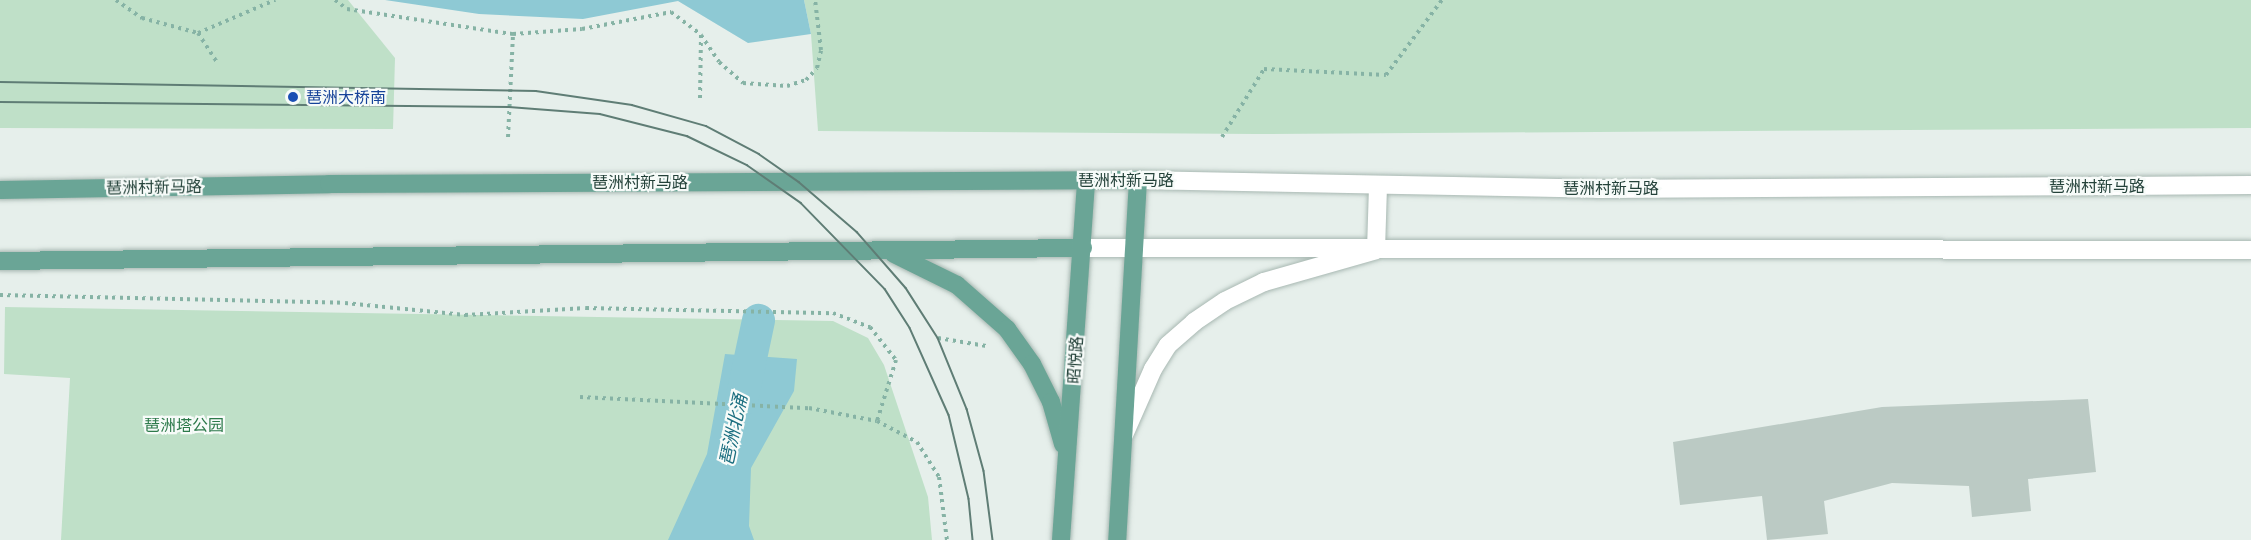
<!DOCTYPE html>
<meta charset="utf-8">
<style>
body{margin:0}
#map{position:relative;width:2251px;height:540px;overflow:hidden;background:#e6efeb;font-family:"Archivo Narrow","Noto Sans SC",sans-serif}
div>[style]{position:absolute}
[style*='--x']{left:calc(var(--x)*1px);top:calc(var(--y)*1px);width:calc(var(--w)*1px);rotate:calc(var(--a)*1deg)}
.green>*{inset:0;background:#bfe0c8}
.water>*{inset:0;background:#8ec9d4}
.canal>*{height:33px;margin:-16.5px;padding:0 16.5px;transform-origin:16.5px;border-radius:16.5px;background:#8ec9d4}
.building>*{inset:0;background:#bbcac4}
.path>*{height:4px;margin-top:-2px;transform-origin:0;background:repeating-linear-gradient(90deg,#86b3a5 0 3px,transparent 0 7.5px)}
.roads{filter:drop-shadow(0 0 2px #a8b8b2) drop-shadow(0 0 2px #a8b8b2)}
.minor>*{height:18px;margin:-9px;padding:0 9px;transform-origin:9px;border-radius:9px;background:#fff}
.major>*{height:18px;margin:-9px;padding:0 9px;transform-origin:9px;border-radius:9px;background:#6aa596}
.tram>*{height:1.5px;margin:-0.75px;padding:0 0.75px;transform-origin:0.75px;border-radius:0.75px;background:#5f7d75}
.dots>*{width:16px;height:16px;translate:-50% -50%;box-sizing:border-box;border:3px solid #f7fbf9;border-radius:50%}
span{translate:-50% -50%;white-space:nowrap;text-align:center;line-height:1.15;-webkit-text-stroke:4.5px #f7fbf9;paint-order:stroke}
.transit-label{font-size:16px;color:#164399}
.left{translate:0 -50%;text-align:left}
.street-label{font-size:16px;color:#24423a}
.park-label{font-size:16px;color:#2d7a4b}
.water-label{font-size:18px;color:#1c6f80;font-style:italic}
</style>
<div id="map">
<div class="green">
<div style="clip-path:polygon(0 0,348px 0,395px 58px,393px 129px,0 128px)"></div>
<div style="clip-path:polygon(804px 0,2251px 0,2251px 128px,1255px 134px,818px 131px,811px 34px)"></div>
<div style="clip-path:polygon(5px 307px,833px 321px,868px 338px,884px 365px,928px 497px,932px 540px,61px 540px,70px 378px,4px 374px)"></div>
</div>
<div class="water">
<div style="clip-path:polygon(385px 0,804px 0,811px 34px,748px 43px,678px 1px,583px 19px,479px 14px)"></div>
<div style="clip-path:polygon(725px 354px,797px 359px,794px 391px,751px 468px,749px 526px,754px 540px,668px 540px,707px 454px)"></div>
</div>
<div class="canal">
<div style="--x:741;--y:400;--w:82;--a:-78"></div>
</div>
<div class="building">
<div style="clip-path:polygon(2088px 399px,2096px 472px,2028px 479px,2031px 511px,1972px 517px,1969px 486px,1892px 483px,1824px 501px,1828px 534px,1767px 540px,1762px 496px,1680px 505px,1673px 442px,1882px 407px)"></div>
</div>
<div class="path">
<div style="--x:116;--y:0;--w:32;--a:35"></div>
<div style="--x:142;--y:18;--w:58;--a:15"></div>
<div style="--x:198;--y:33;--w:37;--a:57"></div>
<div style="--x:335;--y:0;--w:15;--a:37"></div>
<div style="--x:347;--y:9;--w:168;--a:8.6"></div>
<div style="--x:513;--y:34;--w:69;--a:-4.1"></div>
<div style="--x:582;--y:29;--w:91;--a:-10.8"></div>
<div style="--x:671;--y:12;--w:38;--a:37"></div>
<div style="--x:701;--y:35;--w:64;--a:90.9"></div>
<div style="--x:198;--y:33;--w:84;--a:-23.2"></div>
<div style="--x:701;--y:35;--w:32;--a:56"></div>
<div style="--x:719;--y:62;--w:32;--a:41"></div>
<div style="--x:743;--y:83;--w:44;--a:3.9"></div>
<div style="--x:787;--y:86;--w:20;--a:-18"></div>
<div style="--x:806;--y:80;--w:16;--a:-47"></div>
<div style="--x:817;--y:68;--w:18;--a:-77"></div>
<div style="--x:821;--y:50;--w:50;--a:-96.8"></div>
<div style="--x:508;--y:137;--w:103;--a:-87.2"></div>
<div style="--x:1222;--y:137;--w:80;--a:-58.3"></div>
<div style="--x:1264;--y:69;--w:122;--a:2.8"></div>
<div style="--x:1386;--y:75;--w:94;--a:-53.3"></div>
<div style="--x:0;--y:295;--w:345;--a:1.3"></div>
<div style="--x:345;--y:303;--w:121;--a:5.7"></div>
<div style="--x:465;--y:315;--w:121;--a:-3.3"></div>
<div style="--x:586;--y:308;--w:247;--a:1.2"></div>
<div style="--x:833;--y:313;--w:40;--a:21"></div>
<div style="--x:870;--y:327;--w:42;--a:51.8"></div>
<div style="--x:896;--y:360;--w:64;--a:107.3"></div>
<div style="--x:938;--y:338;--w:49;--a:9.5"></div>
<div style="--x:580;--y:397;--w:229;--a:2.8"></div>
<div style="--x:809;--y:408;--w:69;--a:10.8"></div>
<div style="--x:877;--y:421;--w:45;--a:27.7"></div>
<div style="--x:917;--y:442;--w:41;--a:57.8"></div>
<div style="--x:939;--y:477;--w:64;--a:82.8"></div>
</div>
<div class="roads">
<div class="minor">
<div style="--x:1138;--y:180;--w:460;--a:1.1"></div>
<div style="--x:1598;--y:189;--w:653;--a:-0.35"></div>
<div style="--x:1083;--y:248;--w:1168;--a:0.1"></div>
<div style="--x:1124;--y:435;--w:72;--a:-66.3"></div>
<div style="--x:1153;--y:369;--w:28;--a:-58"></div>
<div style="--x:1168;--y:345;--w:35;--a:-41"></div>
<div style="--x:1194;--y:322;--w:37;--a:-34"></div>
<div style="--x:1225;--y:301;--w:43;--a:-26"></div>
<div style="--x:1264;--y:282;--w:116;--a:-15.9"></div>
<div style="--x:1376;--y:250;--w:65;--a:-88.2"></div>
</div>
<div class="major">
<div style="--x:0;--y:190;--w:329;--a:-1"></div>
<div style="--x:329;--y:184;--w:809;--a:-0.28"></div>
<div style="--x:1138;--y:180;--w:361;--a:93.3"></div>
<div style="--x:894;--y:254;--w:70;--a:26.2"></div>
<div style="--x:957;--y:285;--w:67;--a:41.3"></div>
<div style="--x:1007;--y:329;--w:43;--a:54.5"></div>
<div style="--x:1032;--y:364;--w:42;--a:63.4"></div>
<div style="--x:1051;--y:402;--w:44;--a:74.1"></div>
<div style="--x:0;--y:261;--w:1083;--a:-0.69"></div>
<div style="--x:1061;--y:540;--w:361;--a:-86"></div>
</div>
</div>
<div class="tram">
<div style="--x:0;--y:82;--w:536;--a:0.96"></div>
<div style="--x:536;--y:91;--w:97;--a:8.3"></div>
<div style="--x:632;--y:105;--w:77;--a:15.8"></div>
<div style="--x:706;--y:126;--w:60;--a:27.8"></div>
<div style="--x:759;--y:154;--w:49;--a:35"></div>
<div style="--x:799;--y:182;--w:77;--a:40.8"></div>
<div style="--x:857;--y:232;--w:74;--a:48.8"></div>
<div style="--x:906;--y:288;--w:59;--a:57.4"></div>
<div style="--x:938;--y:338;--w:77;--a:67.8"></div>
<div style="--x:967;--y:409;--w:64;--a:74.7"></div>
<div style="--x:984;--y:471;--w:70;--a:82.6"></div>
<div style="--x:0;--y:102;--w:509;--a:0.56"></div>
<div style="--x:509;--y:107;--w:91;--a:4.4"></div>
<div style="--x:600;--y:114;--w:90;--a:14.2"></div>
<div style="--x:687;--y:136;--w:67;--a:25.8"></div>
<div style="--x:747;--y:165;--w:66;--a:35.1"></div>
<div style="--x:801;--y:203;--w:120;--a:45.7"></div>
<div style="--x:885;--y:289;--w:46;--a:57.3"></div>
<div style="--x:910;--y:328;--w:95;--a:65.9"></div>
<div style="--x:949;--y:415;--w:86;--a:76.6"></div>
<div style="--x:969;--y:499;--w:41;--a:84.4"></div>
</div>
<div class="dots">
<div style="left:293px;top:97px;background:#1a4fb4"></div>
</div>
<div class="transit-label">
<span class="left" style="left:306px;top:97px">琶洲大桥南</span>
</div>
<div class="street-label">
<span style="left:1126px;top:180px">琶洲村新马路</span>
<span style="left:640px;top:182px">琶洲村新马路</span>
<span style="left:2097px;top:186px">琶洲村新马路</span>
<span style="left:154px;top:187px;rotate:-1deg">琶洲村新马路</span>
<span style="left:1611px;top:188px">琶洲村新马路</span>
<span style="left:1075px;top:360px;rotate:-86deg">昭悦路</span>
</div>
<div class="park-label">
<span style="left:184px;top:425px">琶洲塔公园</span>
</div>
<div class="water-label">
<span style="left:734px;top:430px;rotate:-78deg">琶洲北涌</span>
</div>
</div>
